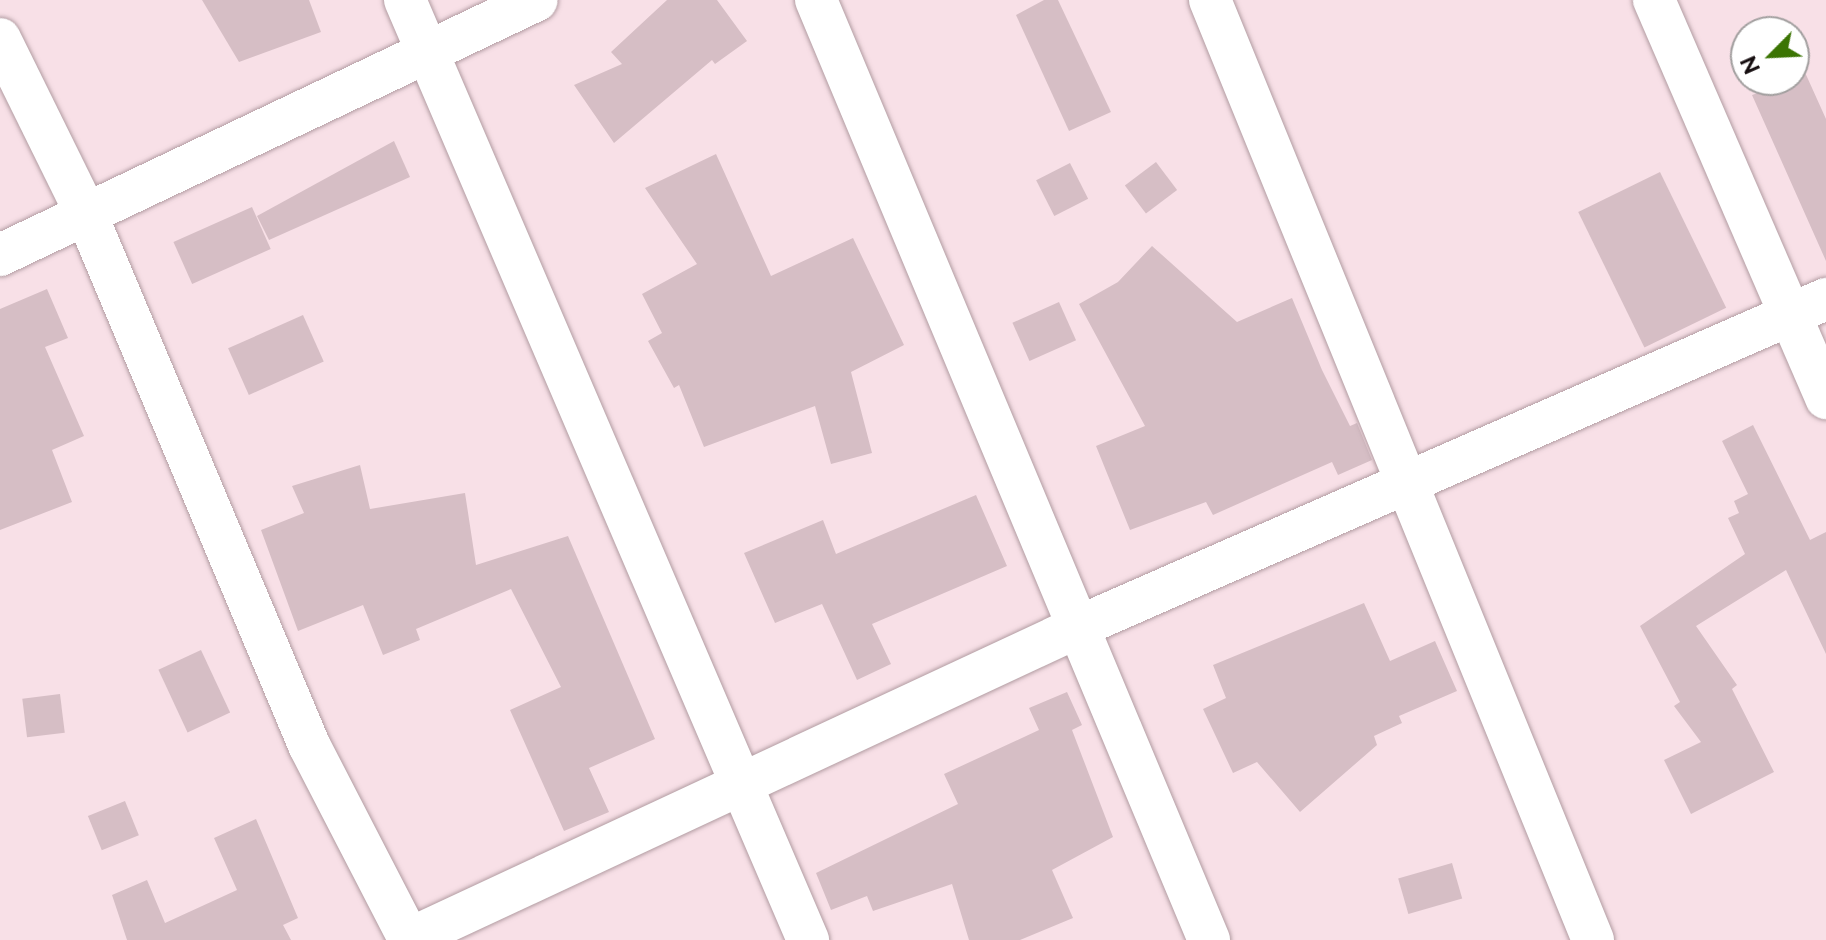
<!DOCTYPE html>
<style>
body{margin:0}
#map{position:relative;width:1826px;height:940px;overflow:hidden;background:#f8e0e7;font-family:Raleway,sans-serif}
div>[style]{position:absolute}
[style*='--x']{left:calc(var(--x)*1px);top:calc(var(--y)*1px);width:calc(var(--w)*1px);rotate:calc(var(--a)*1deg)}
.building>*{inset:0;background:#d6bec5;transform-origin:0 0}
.roads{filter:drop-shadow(0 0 2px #b29ca2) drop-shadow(0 0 2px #b29ca2)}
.street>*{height:42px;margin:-21px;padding:0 21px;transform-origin:21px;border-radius:21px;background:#fff}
span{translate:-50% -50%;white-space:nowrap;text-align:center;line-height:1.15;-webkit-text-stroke:7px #fff;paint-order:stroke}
.north{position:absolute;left:1730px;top:16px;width:80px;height:80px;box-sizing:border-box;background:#fff;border:2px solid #a29f9f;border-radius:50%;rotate:246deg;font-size:22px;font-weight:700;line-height:32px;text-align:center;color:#160e10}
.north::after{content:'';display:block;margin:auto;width:28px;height:36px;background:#3b7403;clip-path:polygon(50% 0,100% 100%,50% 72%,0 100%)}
</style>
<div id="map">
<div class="building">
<div style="clip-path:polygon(202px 0,309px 0,321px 32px,239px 62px)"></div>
<div style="clip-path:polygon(667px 0,717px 0,747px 41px,715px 64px,712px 60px,614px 143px,574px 85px,622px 64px,611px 52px)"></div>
<div style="clip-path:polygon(1044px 0,1058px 0,1111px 112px,1069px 131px,1016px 15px)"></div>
<div style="clip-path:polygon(1803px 68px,1826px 119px,1826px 261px,1752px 95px,1794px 80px)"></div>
<div style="clip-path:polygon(394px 141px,410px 177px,269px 240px,257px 216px)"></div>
<div style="clip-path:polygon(716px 154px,771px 276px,853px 238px,904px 345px,851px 372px,872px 453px,831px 464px,815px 406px,704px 447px,679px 385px,674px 388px,648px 341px,662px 333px,642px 294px,697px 264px,645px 188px)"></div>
<div style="left:1156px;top:162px;width:35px;height:39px;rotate:53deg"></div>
<div style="left:1070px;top:163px;width:40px;height:38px;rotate:63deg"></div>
<div style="left:1660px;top:172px;width:151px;height:91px;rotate:64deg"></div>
<div style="left:252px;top:207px;width:46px;height:86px;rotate:66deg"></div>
<div style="clip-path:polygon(1152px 246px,1237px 322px,1292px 298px,1322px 370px,1350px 426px,1357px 423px,1372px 460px,1338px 475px,1332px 462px,1213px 515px,1206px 502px,1130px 530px,1096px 446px,1145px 426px,1079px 304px,1118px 282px)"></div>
<div style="clip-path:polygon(47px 289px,68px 338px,45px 347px,84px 436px,52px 450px,72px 502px,0 530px,0 309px)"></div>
<div style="left:1059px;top:302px;width:42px;height:51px;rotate:66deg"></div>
<div style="left:303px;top:315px;width:51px;height:82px;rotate:66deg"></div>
<div style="clip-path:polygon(1753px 425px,1810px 540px,1826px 532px,1826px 654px,1786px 570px,1696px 626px,1737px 685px,1732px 689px,1774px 772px,1691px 814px,1664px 760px,1701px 742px,1674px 706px,1680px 702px,1640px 626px,1745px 554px,1728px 518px,1739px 513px,1734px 501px,1748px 494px,1722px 441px)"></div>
<div style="clip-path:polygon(360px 465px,370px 509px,465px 493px,476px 565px,568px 536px,655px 739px,589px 768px,609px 812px,564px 831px,510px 710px,561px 687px,511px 589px,416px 629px,420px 640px,383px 655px,363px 605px,298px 631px,261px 530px,304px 513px,292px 486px)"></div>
<div style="clip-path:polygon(976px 495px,1007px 566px,872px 624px,891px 664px,857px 680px,822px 604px,775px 623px,744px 553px,823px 520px,836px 554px)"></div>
<div style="clip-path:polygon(1364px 603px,1390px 661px,1435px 641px,1457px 691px,1399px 716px,1402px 723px,1374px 736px,1377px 745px,1300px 812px,1257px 762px,1233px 773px,1203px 709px,1226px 698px,1213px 665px)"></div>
<div style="left:201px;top:650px;width:69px;height:47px;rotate:65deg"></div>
<div style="clip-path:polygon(1067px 692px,1082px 725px,1072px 730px,1113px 837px,1052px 870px,1073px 918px,1020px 940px,969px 940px,952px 884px,873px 911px,867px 896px,831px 910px,816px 873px,958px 804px,944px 774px,1039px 730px,1029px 708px)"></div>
<div style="left:60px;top:694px;width:39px;height:38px;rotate:83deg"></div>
<div style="left:125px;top:801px;width:37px;height:40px;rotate:68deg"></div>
<div style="clip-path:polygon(256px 819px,298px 918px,283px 925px,291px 940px,127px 940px,112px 895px,147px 880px,165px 923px,237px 890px,214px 838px)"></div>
<div style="left:1452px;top:863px;width:37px;height:56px;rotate:74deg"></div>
</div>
<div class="roads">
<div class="street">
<div style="--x:405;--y:0;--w:1023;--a:66.79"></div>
<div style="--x:816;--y:0;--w:1019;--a:67.31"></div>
<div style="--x:1210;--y:0;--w:1015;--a:67.83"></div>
<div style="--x:1654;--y:0;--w:434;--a:66.6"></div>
<div style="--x:0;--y:39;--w:197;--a:63.8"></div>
<div style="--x:87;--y:216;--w:574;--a:67.23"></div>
<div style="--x:309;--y:745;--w:218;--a:62.7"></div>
<div style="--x:0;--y:255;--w:594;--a:-25.4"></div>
<div style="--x:407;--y:940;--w:740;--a:-25.01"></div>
<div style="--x:1078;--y:627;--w:817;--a:-23.68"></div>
</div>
</div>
<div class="north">N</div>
</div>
